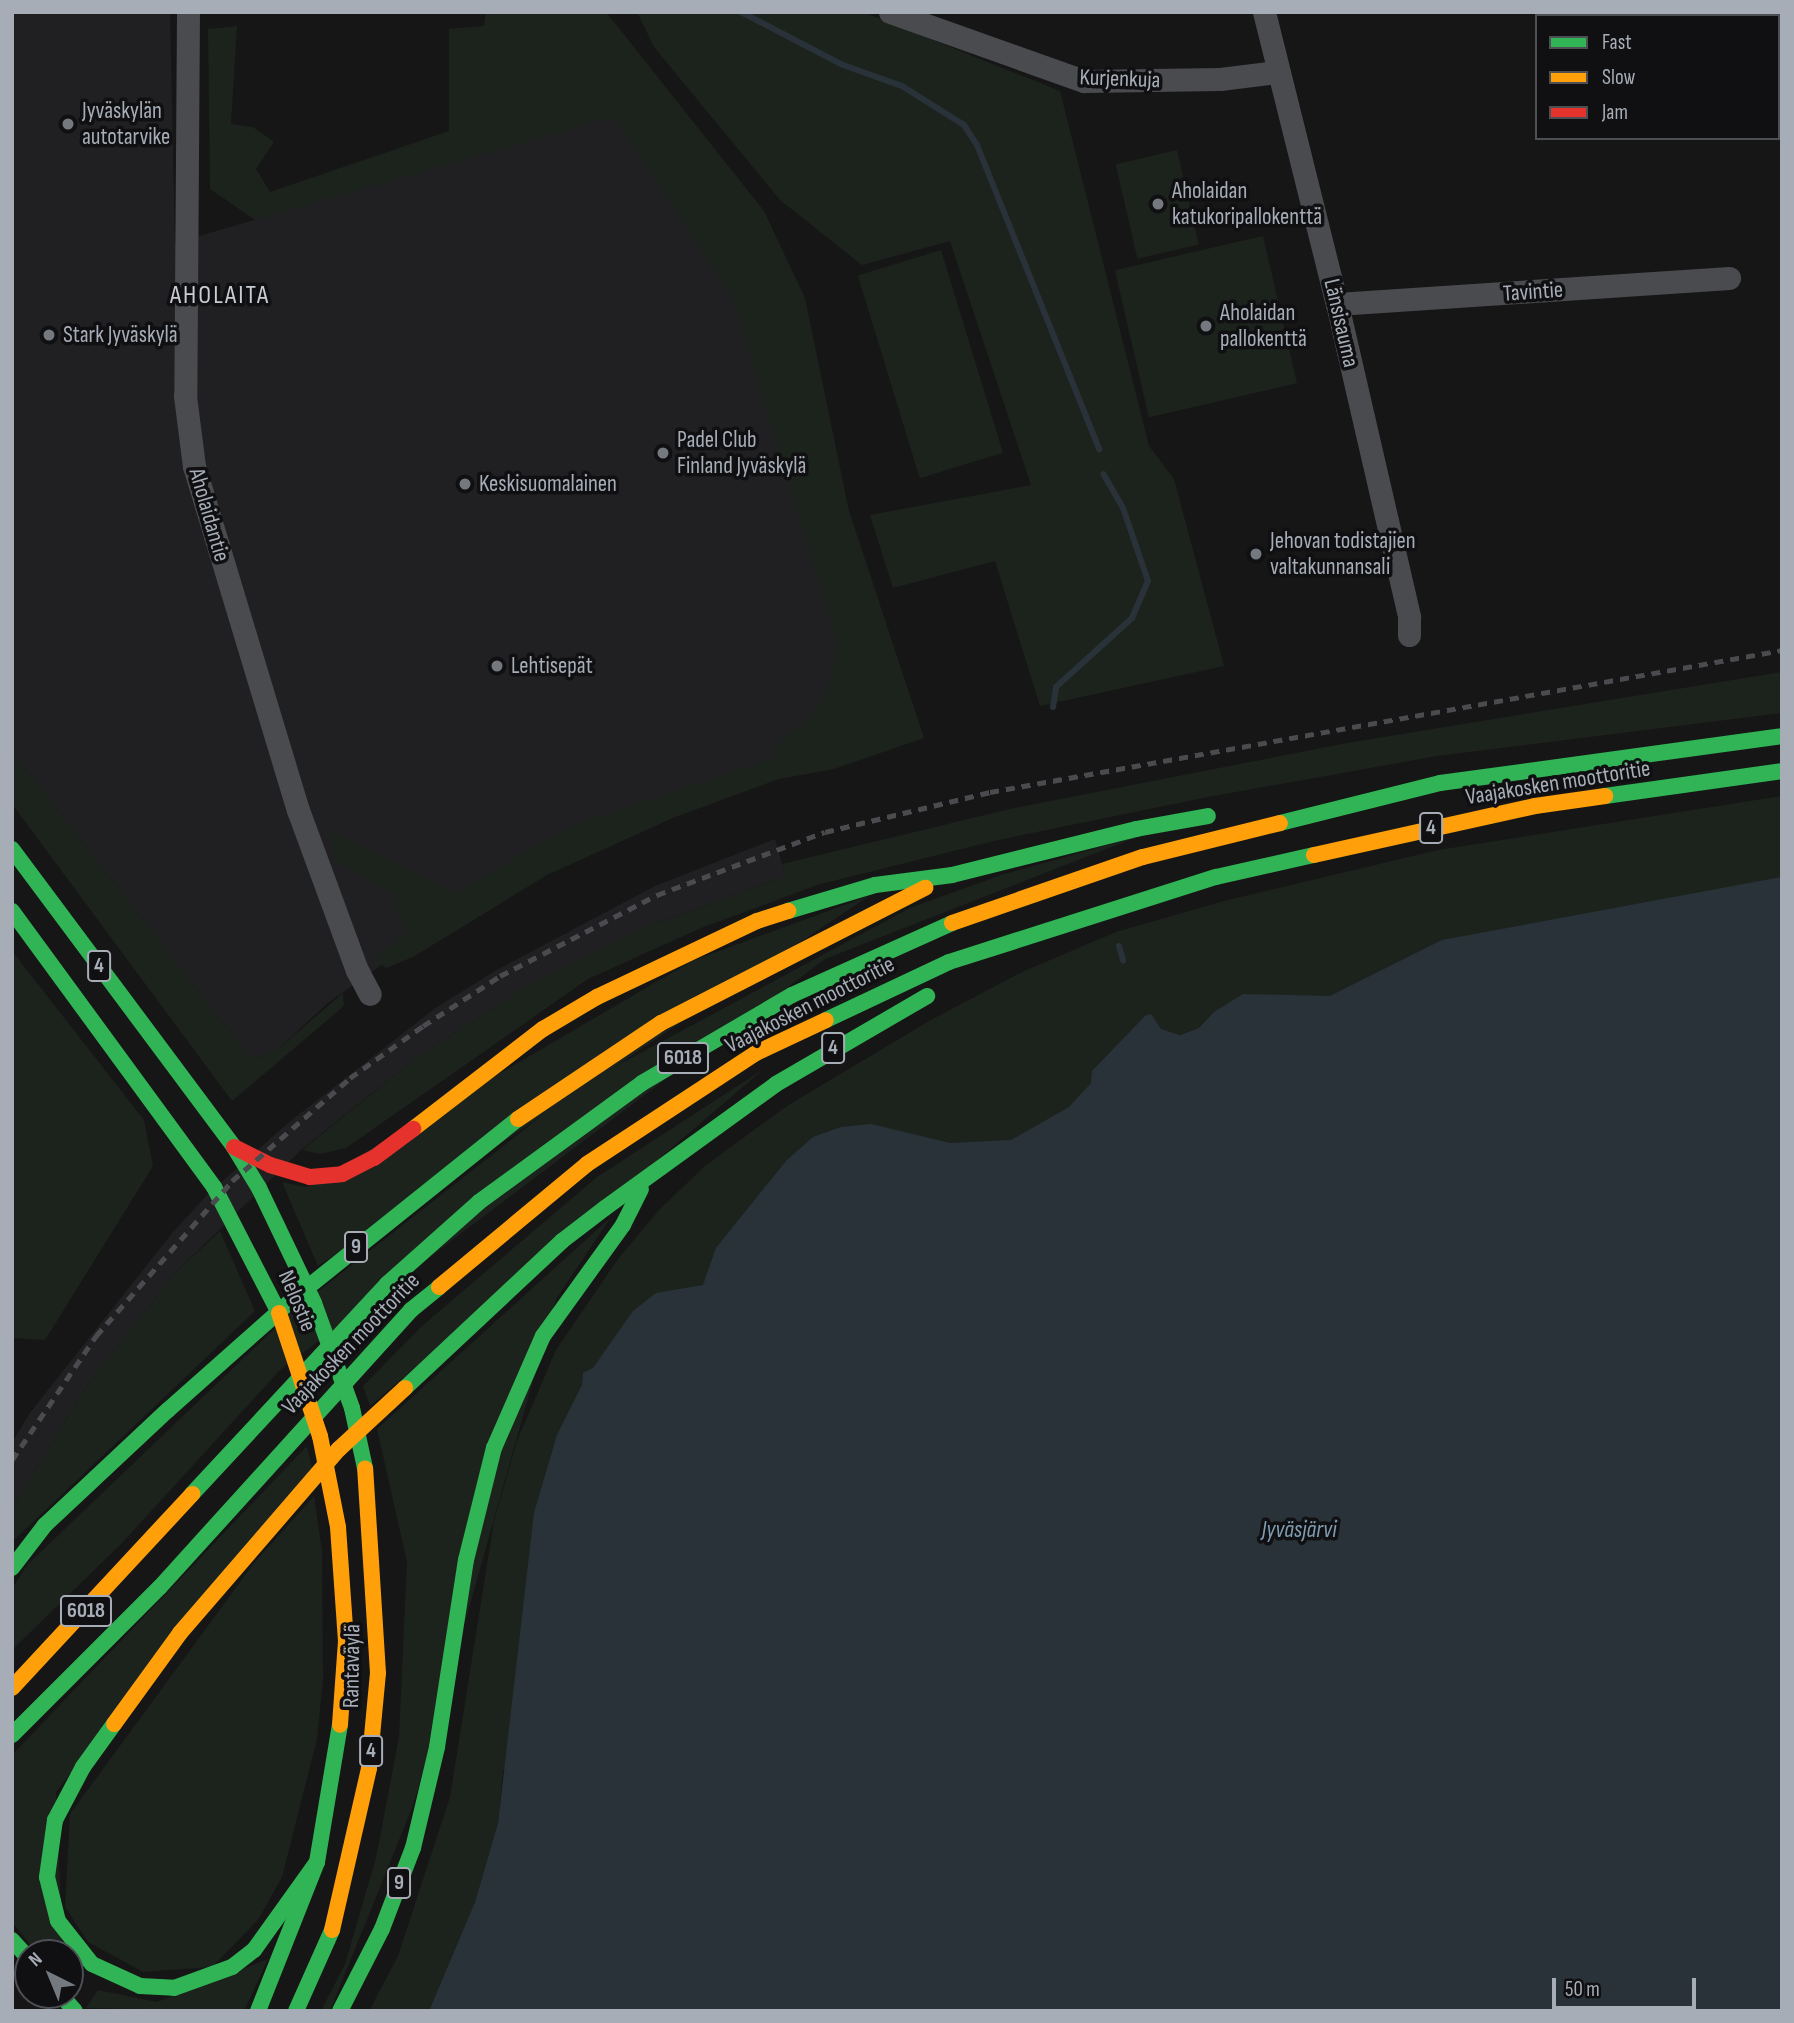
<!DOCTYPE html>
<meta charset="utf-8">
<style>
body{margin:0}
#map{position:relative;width:1794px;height:2023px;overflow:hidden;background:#161616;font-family:"Sofia Sans Condensed",sans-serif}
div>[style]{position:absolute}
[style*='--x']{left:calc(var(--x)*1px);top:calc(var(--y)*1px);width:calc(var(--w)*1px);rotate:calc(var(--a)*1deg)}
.built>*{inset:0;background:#202022}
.green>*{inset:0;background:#1c231d;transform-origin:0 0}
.water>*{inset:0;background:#293238}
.stream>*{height:6px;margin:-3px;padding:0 3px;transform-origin:3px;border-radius:3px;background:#293238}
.street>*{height:23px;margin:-11.5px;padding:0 11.5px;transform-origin:11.5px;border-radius:11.5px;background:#4a4b4f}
.fast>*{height:16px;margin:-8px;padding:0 8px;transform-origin:8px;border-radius:8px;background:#30b455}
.slow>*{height:16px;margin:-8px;padding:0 8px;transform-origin:8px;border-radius:8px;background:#ff9f0a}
.jam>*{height:16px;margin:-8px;padding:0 8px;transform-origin:8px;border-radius:8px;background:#e5322d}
.rail>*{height:5px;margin-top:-2.5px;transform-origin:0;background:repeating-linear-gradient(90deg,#4a4b4e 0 9px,transparent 0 16px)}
.dots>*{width:19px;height:19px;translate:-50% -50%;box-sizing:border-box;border:4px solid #101012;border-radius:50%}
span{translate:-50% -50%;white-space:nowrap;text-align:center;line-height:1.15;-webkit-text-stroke:7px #101012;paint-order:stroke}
.shield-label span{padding:2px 5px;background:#101012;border:2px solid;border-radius:5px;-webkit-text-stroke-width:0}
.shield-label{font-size:21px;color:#a7adb7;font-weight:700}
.street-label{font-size:23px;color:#a7adb7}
.poi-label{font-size:23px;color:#a7adb7}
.left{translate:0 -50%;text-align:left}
.water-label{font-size:24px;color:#7f9cb2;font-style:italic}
.quarter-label{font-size:26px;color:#c8ccd3;letter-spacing:2px}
.frame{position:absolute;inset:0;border:14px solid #a7adb7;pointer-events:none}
.legend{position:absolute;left:1535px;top:14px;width:245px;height:126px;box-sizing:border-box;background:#101012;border:2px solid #4c4f54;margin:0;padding:9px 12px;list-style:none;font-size:21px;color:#a7adb7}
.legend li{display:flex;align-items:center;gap:14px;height:35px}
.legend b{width:35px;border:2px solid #4c4f54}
.north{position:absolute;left:14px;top:1939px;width:70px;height:70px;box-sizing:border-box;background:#101012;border:2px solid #4c4f54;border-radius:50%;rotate:317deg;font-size:19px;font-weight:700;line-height:28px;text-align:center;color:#a7adb7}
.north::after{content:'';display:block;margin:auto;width:24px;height:32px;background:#74787f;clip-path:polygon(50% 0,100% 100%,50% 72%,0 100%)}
.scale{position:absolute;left:1552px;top:1978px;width:144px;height:32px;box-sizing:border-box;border:4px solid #a7adb7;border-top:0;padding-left:9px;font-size:21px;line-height:24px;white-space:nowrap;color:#a7adb7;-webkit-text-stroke:5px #101012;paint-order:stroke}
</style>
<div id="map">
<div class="built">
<div style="clip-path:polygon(12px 12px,170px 12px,175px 243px,613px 116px,765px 294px,877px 735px,554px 863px,432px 929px,328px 1003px,278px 1049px,252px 1060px,12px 751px)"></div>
<div style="clip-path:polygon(775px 839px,785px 876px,636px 931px,530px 984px,416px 1058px,302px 1149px,176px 1272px,88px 1384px,12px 1508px,12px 1443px,29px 1414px,173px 1232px,208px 1194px,288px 1123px,434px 1009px,495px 971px,655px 886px)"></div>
</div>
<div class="green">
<div style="clip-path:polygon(486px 12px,606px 12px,764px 211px,805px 298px,849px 511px,924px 738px,834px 769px,779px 779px,675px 817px,547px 875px,413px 957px,386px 968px,374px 957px,407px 934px,391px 893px,335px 859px,330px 830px,454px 893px,574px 825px,775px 757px,775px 746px,813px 715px,831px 680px,837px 641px,733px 299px,613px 117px,255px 220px,210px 189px,208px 29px,237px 26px,231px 124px,253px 127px,274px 142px,256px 169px,270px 192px,449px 131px,449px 29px,484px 26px)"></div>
<div style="clip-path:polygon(637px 12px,863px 12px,1060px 91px,1149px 446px,1174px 479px,1224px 666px,1040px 706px,995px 561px,893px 588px,870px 515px,1031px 485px,950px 241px,862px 265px,780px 200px,654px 47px)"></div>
<div style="left:1177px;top:150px;width:97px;height:63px;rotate:77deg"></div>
<div style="left:1263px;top:236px;width:151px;height:152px;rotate:77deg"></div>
<div style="left:941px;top:250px;width:212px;height:87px;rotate:73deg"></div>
<div style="clip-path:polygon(1782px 672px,1782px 713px,1437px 756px,1208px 797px,998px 840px,817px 885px,701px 928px,588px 979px,346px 1148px,320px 1154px,302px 1150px,416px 1058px,530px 984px,636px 931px,785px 876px,782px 864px,1010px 809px,1347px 743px)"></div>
<div style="clip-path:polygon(12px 751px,252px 1060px,278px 1049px,343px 993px,344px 1006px,232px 1101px,12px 804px)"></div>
<div style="clip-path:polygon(1782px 796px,1782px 1054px,1199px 1028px,1179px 1035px,1161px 1029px,503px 1771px,498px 1823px,475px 1902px,429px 2011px,369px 2011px,398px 1956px,450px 1797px,494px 1521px,517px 1441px,556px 1350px,618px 1259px,659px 1210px,706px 1165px,787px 1106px,929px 1021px,1022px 972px,1116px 932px,1224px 901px,1438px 850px)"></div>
<div style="clip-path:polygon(1137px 837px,825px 959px,280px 1370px,122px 1543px,12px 1650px,12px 1589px,27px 1565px,292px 1312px,581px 1085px,910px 908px,1001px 875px)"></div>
<div style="clip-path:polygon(869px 896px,318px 1266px,282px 1182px,306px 1187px,692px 961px)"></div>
<div style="clip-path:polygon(12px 951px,144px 1120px,153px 1166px,45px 1340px,12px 1338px)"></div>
<div style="clip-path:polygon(765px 1068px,370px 1406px,363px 1386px,423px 1325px,597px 1177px)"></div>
<div style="clip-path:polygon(611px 1217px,556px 1299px,414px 1803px,330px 2011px,321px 2011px,345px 1964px,376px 1858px,399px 1737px,407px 1562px,377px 1429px)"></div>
<div style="clip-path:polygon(220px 1231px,255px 1311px,12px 1542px,12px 1508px,88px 1384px,176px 1272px)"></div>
<div style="clip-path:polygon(307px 1446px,312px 1468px,56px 1792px,63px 1953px,37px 1953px,12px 1922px,12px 1755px)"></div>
<div style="clip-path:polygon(314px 1496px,322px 1551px,323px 1679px,317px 1739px,282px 1877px,258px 1920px,212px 1967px,143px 1972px,88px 1942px,65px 1907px,70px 1814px,254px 1563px)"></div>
<div style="clip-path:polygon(268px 1959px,244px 2011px,86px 2008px,98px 1990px,157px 2002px)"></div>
</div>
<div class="water">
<div style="clip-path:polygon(1782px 877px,1782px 2011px,429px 2011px,475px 1902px,498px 1823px,534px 1513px,557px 1435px,582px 1385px,583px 1373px,593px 1368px,633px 1311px,656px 1293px,703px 1285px,716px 1248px,786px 1161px,813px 1137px,841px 1127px,871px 1124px,950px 1143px,1011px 1140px,1069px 1107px,1091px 1083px,1092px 1071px,1145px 1016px,1151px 1014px,1161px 1029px,1180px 1035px,1199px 1028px,1214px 1012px,1243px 994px,1330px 996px,1442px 940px)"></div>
</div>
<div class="stream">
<div style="--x:741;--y:12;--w:115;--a:27.5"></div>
<div style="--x:843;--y:65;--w:63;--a:19.6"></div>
<div style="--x:902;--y:86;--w:73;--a:32.2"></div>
<div style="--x:964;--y:125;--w:24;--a:57"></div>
<div style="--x:977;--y:145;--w:328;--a:68.1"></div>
<div style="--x:1053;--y:707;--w:20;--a:-81"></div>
<div style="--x:1056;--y:687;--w:103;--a:-42.2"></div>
<div style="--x:1132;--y:618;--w:40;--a:-66.6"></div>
<div style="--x:1148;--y:581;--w:77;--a:-108.9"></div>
<div style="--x:1123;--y:508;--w:39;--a:-120"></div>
<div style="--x:1119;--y:946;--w:15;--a:74"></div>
</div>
<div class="street">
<div style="--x:188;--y:12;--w:384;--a:90.4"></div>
<div style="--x:185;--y:396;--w:71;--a:82.7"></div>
<div style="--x:194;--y:466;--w:359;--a:73.2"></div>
<div style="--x:298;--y:810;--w:171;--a:69.8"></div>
<div style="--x:357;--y:970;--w:27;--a:62"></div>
<div style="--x:890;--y:12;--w:206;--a:19.6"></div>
<div style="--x:1084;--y:81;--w:136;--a:-0.8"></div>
<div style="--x:1220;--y:79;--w:57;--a:-7"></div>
<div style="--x:1264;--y:12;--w:301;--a:76"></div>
<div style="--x:1337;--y:304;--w:321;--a:77"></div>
<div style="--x:1409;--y:617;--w:18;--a:90"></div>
<div style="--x:1337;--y:304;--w:393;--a:-3.8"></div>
</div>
<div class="fast">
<div style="--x:1605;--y:796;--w:179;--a:-8"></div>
<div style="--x:1280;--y:823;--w:165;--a:-14"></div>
<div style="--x:1440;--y:783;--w:345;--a:-7.8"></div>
<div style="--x:12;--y:849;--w:372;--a:53.3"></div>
<div style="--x:234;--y:1147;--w:48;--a:58.6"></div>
<div style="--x:259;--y:1188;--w:127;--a:64.4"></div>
<div style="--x:314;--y:1303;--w:112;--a:70.1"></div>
<div style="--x:352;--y:1408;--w:61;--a:77.8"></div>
<div style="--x:12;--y:911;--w:342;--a:53.8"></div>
<div style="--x:214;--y:1187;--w:142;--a:62.7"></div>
<div style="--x:788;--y:911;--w:91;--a:-16.6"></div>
<div style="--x:875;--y:885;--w:78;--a:-7.4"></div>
<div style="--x:952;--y:875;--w:190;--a:-14"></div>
<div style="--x:1136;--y:829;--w:73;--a:-10.2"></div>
<div style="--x:826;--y:1020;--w:136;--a:-25.2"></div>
<div style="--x:949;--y:962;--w:280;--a:-17.7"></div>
<div style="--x:1216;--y:877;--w:100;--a:-12.7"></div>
<div style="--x:405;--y:1388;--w:215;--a:-43.1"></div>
<div style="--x:562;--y:1241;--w:54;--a:-37.5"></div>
<div style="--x:605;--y:1208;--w:211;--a:-35.9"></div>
<div style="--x:776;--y:1084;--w:175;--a:-30.2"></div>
<div style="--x:192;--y:1494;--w:287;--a:-47.1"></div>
<div style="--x:387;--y:1284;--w:123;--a:-41.7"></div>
<div style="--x:479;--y:1202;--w:202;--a:-36.1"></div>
<div style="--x:642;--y:1083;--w:174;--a:-30.4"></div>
<div style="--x:792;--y:995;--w:175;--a:-24.2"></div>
<div style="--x:12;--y:1568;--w:54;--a:-52.5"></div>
<div style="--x:45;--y:1525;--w:168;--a:-43.1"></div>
<div style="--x:168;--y:1410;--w:167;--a:-41.6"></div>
<div style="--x:293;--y:1299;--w:288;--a:-38.7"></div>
<div style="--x:114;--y:1724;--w:53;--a:125.8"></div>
<div style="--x:83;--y:1767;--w:60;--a:117.8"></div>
<div style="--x:55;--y:1820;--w:58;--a:98"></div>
<div style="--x:47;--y:1877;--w:45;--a:76"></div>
<div style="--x:58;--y:1921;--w:55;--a:51.7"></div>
<div style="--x:92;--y:1964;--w:53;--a:24.6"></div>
<div style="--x:140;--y:1986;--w:34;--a:3"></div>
<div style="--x:174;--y:1988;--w:62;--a:-19.9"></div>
<div style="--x:232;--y:1967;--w:28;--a:-38"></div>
<div style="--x:254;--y:1950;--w:108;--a:-54.4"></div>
<div style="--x:12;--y:1735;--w:209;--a:-45"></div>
<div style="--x:160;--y:1587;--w:374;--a:-47.8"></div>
<div style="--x:411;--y:1310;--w:36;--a:-39"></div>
<div style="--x:12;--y:1940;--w:24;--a:48"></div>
<div style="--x:61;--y:1995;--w:21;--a:49"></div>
<div style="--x:258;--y:2011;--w:160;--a:-68.4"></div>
<div style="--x:317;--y:1862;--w:139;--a:-80.5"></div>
<div style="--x:296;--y:2011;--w:89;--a:-66"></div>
<div style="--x:340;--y:2011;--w:92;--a:-62.9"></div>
<div style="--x:382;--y:1929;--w:87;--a:-69.1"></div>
<div style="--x:413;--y:1848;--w:104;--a:-76.6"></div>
<div style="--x:437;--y:1747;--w:189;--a:-81.2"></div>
<div style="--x:466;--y:1560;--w:115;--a:-76"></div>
<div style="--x:494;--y:1448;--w:122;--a:-66.4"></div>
<div style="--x:543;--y:1336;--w:137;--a:-54.2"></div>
<div style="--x:623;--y:1225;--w:40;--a:-63.4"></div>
</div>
<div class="slow">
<div style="--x:1314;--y:855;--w:226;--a:-12.5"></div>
<div style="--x:1535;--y:806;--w:71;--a:-8.1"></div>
<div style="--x:952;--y:923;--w:202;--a:-19.1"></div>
<div style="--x:1143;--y:857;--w:141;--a:-13.9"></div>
<div style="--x:518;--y:1119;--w:172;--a:-33.9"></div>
<div style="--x:661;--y:1023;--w:297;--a:-27.1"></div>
<div style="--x:413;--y:1129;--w:164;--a:-37.6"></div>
<div style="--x:543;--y:1029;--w:63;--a:-30.7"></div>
<div style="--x:597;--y:997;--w:177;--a:-25.4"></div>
<div style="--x:757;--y:921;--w:33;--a:-18"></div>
<div style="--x:439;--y:1287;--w:192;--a:-39.7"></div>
<div style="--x:587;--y:1164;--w:202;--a:-33.3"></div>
<div style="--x:756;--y:1053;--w:77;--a:-25.2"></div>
<div style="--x:279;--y:1313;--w:130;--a:71.6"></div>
<div style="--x:320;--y:1436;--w:93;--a:78.8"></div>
<div style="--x:338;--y:1527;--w:114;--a:86"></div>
<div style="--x:346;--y:1641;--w:84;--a:94.1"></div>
<div style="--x:12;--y:1688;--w:265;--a:-47.1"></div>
<div style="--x:114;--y:1724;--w:112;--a:-54"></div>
<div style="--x:180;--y:1633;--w:243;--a:-49.2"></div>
<div style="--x:339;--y:1449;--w:90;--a:-42.7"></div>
<div style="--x:332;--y:1930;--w:166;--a:-77.1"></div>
<div style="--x:369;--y:1768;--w:95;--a:-84.6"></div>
<div style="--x:378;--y:1673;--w:205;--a:-93.6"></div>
</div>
<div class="jam">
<div style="--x:234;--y:1147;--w:40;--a:26.6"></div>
<div style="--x:270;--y:1165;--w:42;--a:16.7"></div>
<div style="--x:310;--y:1177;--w:32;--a:-5"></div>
<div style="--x:342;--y:1174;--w:36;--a:-27"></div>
<div style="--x:374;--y:1158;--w:49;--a:-36.6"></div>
</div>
<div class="rail">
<div style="--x:12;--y:1460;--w:150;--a:-55.9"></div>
<div style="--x:96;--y:1336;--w:206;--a:-48.7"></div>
<div style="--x:232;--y:1181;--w:157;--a:-41.1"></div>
<div style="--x:350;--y:1078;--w:90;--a:-35.5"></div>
<div style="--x:423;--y:1026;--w:92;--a:-33"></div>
<div style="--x:500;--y:976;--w:177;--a:-27.3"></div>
<div style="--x:657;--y:895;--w:179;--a:-20.6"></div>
<div style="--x:825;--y:832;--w:170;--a:-13.6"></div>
<div style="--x:990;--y:792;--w:805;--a:-10.16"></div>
</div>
<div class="dots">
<div style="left:68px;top:124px;background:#74787f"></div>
<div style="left:1158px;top:204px;background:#74787f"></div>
<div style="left:1206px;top:326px;background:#74787f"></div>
<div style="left:49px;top:335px;background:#74787f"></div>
<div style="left:663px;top:453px;background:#74787f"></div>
<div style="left:465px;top:484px;background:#74787f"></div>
<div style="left:1256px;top:554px;background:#74787f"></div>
<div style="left:497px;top:666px;background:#74787f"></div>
</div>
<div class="shield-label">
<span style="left:1431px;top:828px">4</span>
<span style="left:99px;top:966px">4</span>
<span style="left:833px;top:1048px">4</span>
<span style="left:683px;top:1058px">6018</span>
<span style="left:356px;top:1247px">9</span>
<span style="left:86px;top:1611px">6018</span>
<span style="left:371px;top:1751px">4</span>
<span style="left:399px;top:1883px">9</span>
</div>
<div class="street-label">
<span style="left:1120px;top:79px;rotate:2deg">Kurjenkuja</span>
<span style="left:1533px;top:292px;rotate:-4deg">Tavintie</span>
<span style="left:1341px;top:323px;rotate:77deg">Länsisauma</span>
<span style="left:209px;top:515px;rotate:74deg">Aholaidantie</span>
<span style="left:1558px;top:783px;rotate:-9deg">Vaajakosken moottoritie</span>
<span style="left:810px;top:1005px;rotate:-27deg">Vaajakosken moottoritie</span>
<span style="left:297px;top:1301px;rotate:67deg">Nelostie</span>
<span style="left:351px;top:1344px;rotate:-46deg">Vaajakosken moottoritie</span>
<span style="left:352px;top:1666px;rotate:-89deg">Rantaväylä</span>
</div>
<div class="poi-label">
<span class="left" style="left:82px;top:124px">Jyväskylän<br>autotarvike</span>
<span class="left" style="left:1172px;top:204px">Aholaidan<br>katukoripallokenttä</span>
<span class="left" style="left:1220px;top:326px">Aholaidan<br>pallokenttä</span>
<span class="left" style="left:63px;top:335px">Stark Jyväskylä</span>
<span class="left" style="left:677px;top:453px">Padel Club<br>Finland Jyväskylä</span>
<span class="left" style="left:479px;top:484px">Keskisuomalainen</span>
<span class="left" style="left:1270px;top:554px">Jehovan todistajien<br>valtakunnansali</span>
<span class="left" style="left:511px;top:666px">Lehtisepät</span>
</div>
<div class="water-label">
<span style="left:1299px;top:1530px">Jyväsjärvi</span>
</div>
<div class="quarter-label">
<span style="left:220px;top:296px">AHOLAITA</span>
</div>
<div class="frame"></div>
<ul class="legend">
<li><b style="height:9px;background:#30b455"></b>Fast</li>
<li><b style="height:9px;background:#ff9f0a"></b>Slow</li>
<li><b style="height:9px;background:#e5322d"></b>Jam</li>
</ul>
<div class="north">N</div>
<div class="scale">50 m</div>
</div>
